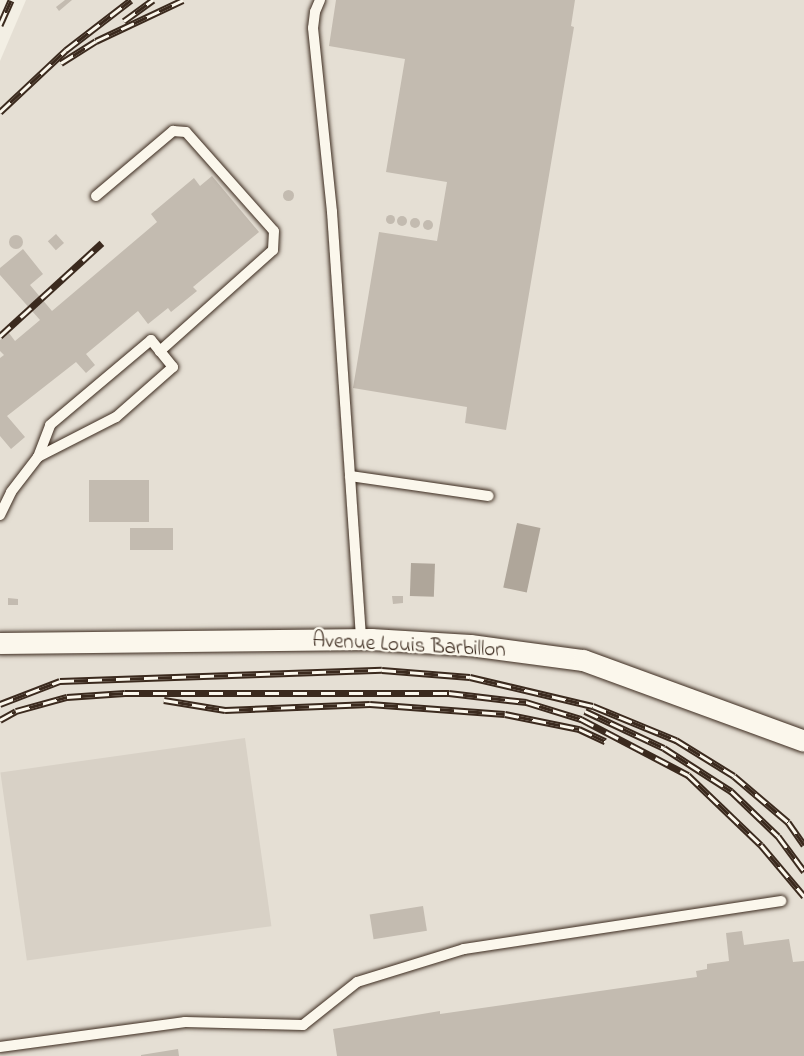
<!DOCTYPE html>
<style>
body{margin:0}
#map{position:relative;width:804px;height:1056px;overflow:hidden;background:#f3efe4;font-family:"Indie Flower",sans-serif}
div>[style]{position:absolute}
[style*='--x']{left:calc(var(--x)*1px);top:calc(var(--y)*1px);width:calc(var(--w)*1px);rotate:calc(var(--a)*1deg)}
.built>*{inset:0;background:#e5dfd4}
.green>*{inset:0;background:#d8d1c6;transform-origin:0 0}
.water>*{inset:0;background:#afa69a;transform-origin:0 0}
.building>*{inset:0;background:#c3bbb0;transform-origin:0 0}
.round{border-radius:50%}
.roads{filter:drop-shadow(0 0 2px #3b2a1e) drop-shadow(0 0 2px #3b2a1e)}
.lane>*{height:10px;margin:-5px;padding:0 5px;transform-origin:5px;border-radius:5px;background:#fbf7ec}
.street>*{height:21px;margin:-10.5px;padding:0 10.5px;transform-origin:10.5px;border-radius:10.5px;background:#fbf7ec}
.rail>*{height:7px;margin-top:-3.5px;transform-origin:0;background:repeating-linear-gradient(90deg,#fbf7ec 0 14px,#3b2a1e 0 28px);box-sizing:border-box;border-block:2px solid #3b2a1e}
span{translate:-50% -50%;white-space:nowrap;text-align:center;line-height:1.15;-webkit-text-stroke:4.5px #fbf7ec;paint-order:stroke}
.street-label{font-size:21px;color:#3b2a1e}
</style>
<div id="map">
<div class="built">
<div style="clip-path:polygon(26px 0,804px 0,804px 1056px,0 1056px,0 61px)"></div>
</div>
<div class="green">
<div style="left:245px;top:738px;width:190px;height:247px;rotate:82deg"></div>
</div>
<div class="water">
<div style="left:517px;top:523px;width:24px;height:66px;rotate:12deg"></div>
<div style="left:411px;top:563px;width:24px;height:33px;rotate:2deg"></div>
</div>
<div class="building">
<div style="clip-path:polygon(65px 0,72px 0,59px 11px,56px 7px)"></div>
<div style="clip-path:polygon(336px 0,575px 0,571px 26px,574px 27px,506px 430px,465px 423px,467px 407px,353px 388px,379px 232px,437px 241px,447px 182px,386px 172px,405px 59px,329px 46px)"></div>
<div style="clip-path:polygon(212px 176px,259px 232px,193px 287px,197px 291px,171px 312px,168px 308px,148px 324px,138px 311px,86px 354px,95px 365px,86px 373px,76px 362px,7px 416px,25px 437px,11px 449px,0 436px,0 358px,4px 355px,0 351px,0 340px,9px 333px,15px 341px,40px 320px,0 275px,0 268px,23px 249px,43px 274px,30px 285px,52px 311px,157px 222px,151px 214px,194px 178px,200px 186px)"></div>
<div class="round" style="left:282.5px;top:189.5px;width:11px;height:11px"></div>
<div class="round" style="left:385.5px;top:214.5px;width:9px;height:9px"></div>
<div class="round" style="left:397px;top:216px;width:10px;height:10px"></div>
<div class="round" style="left:410px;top:218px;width:10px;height:10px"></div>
<div class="round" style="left:423px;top:220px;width:10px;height:10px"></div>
<div style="left:56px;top:234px;width:12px;height:11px;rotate:48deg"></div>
<div class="round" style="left:9px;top:235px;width:14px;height:14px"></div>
<div style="left:89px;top:480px;width:60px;height:42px"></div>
<div style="left:130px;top:528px;width:43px;height:22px"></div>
<div style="clip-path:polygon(392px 596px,403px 596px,403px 603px,393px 604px)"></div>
<div style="clip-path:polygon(8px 598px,18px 599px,18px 605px,8px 605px)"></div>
<div style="left:423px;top:906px;width:25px;height:54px;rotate:81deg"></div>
<div style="clip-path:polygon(742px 931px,744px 945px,789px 939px,793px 962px,804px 961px,804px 1056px,337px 1056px,333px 1029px,440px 1011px,440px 1014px,697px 977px,696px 971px,707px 969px,707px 964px,729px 961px,726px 933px)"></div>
<div style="clip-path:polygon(178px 1049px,179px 1056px,141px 1056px,141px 1055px)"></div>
</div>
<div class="roads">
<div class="lane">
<div style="--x:320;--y:0;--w:13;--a:113"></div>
<div style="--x:315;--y:12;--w:16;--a:97"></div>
<div style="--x:313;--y:28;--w:185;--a:84.1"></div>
<div style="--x:332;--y:212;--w:429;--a:86.1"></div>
<div style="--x:96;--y:196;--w:101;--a:-40.2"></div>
<div style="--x:173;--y:131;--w:13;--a:4"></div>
<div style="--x:186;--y:132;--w:132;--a:48.4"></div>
<div style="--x:274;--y:231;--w:19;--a:93"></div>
<div style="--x:273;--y:250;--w:152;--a:138.2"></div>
<div style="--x:350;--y:476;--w:140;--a:8.2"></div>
<div style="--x:0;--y:515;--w:25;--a:-64"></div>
<div style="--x:11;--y:492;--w:44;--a:-52.4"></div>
<div style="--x:38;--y:457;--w:34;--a:-69"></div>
<div style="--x:50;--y:425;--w:132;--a:-40.1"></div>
<div style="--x:151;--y:340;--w:35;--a:51"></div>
<div style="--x:173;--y:367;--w:76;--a:138.7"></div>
<div style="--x:116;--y:417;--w:88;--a:152.9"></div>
<div style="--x:0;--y:1047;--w:187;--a:-7.7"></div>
<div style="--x:185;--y:1022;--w:118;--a:1.5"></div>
<div style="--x:303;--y:1025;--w:69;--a:-38.5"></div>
<div style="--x:357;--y:982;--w:112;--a:-17.1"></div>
<div style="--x:464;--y:949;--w:321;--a:-8.6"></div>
</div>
<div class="street">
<div style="--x:0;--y:643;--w:371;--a:-0.6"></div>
<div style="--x:371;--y:639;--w:99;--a:3.5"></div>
<div style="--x:470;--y:645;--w:114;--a:7.6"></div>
<div style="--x:583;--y:660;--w:235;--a:20.1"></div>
</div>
</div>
<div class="rail">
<div style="--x:124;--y:21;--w:36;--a:-36"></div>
<div style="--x:0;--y:25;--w:27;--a:-66"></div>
<div style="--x:61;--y:63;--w:41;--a:-32.2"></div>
<div style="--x:96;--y:41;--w:96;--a:-25.2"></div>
<div style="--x:0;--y:112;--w:91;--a:-43.2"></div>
<div style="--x:66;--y:50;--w:82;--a:-37.6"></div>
<div style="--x:0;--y:336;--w:138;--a:-42.4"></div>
<div style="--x:164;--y:700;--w:62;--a:9.3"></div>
<div style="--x:225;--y:710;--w:145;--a:-2.4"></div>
<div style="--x:370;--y:704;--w:135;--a:4.2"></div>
<div style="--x:505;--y:714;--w:76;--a:11.5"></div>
<div style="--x:579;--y:729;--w:29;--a:25"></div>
<div style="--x:0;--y:704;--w:64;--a:-21"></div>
<div style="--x:60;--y:681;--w:322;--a:-2"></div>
<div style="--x:382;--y:670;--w:88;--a:4.5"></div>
<div style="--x:470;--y:677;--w:126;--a:13.3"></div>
<div style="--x:593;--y:706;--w:90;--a:22.3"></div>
<div style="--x:676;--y:740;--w:68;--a:31.8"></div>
<div style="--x:734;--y:776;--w:71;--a:40.4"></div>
<div style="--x:788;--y:822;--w:28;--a:55"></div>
<div style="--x:585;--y:711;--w:87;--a:25.1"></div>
<div style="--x:664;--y:748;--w:80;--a:32.7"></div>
<div style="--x:731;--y:791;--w:65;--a:43.8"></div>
<div style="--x:778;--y:836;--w:44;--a:53.4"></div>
<div style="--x:0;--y:720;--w:18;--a:-29"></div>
<div style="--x:16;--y:711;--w:53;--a:-15.4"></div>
<div style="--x:67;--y:697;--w:58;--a:-3.9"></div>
<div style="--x:125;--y:693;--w:324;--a:0"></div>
<div style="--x:449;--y:693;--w:78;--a:6.7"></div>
<div style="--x:526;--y:702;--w:58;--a:17.2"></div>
<div style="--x:581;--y:719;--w:121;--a:27.6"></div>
<div style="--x:688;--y:775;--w:101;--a:43.8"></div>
<div style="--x:761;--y:845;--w:67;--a:49.9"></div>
</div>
<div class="street-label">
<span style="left:409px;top:646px;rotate:3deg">Avenue Louis Barbillon</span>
</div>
</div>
